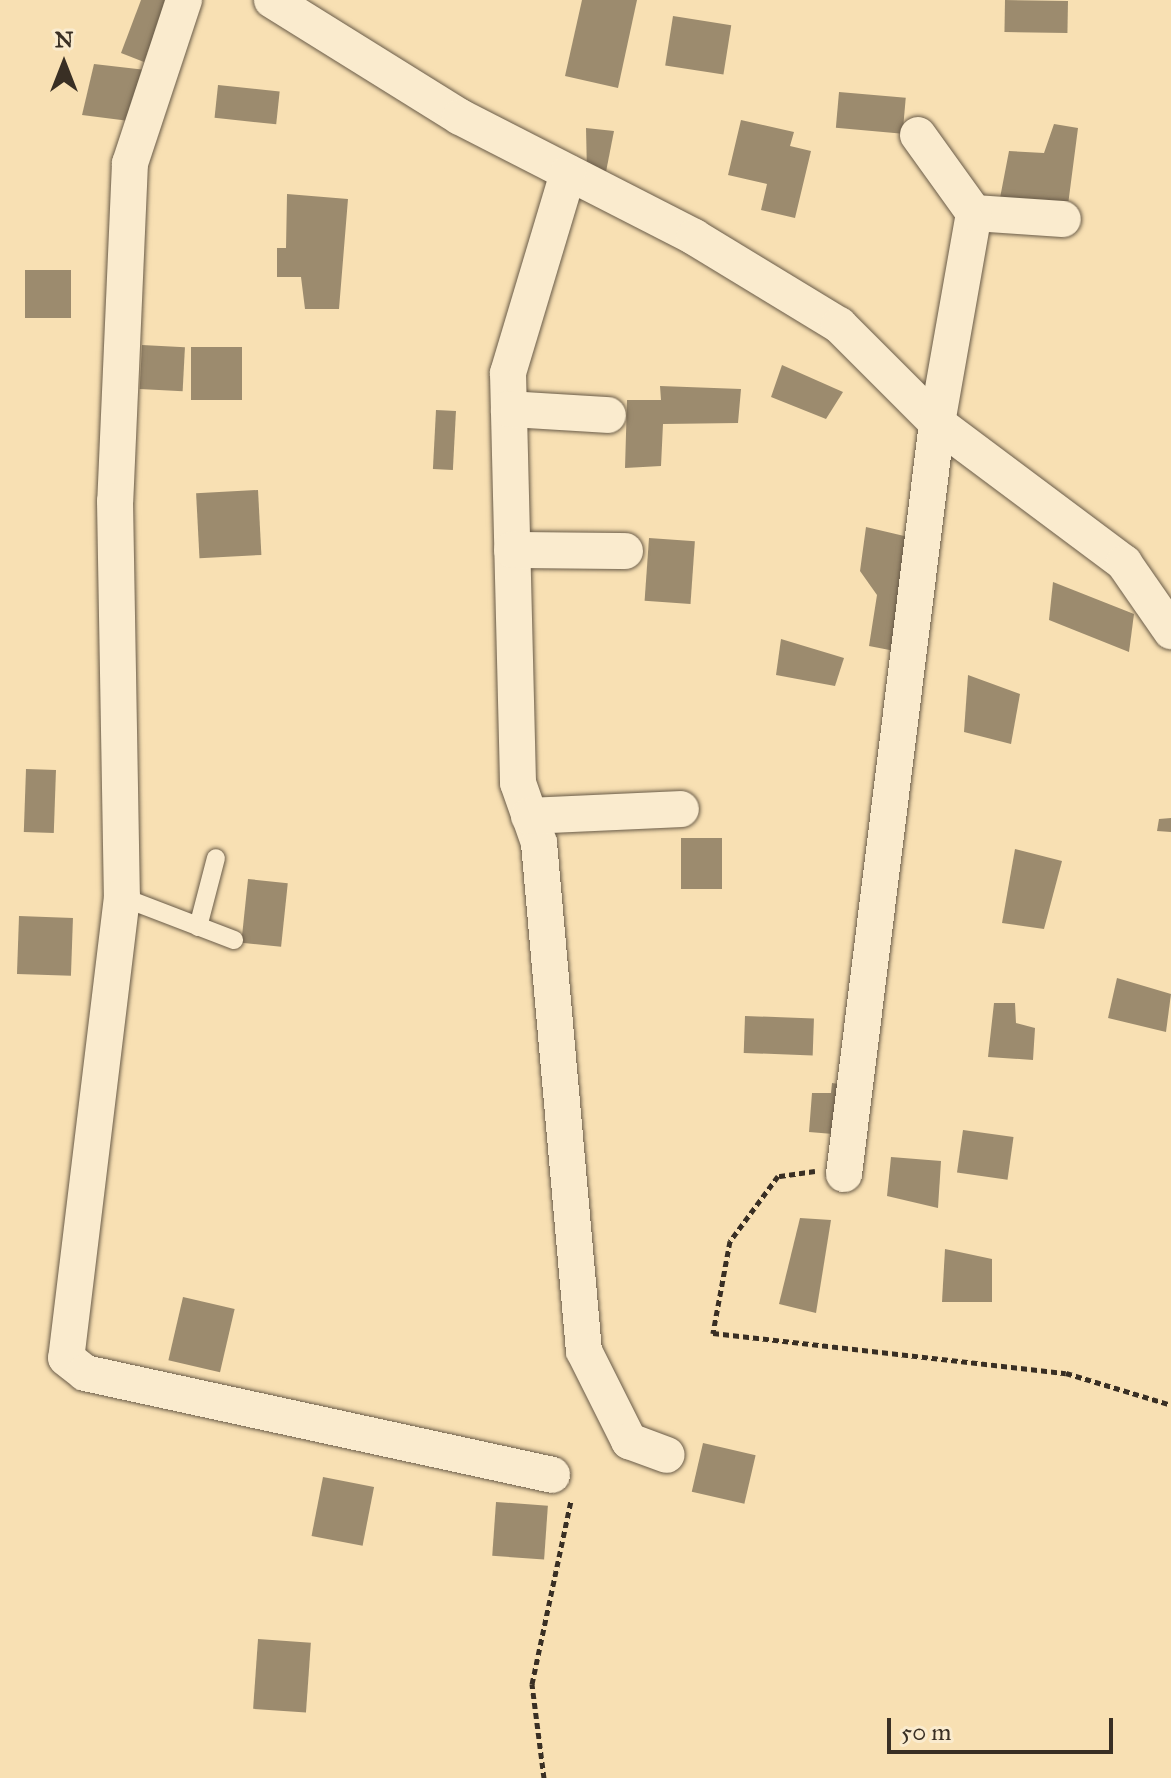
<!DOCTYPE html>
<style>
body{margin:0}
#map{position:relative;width:1171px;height:1778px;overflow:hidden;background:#f8e0b3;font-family:"IM FELL Great Primer",serif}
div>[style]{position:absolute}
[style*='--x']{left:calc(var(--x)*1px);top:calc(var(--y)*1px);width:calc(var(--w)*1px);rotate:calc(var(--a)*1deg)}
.building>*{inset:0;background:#9c8b6e;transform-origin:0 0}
.path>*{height:5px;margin-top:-2.5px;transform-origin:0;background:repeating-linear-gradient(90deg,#392f24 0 6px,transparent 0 10px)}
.roads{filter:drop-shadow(0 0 2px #695b48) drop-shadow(0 0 2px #695b48)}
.service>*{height:18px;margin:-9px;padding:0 9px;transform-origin:9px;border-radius:9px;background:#faebce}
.minor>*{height:36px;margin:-18px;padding:0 18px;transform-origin:18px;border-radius:18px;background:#faebce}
span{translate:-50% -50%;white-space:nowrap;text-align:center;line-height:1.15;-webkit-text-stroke:6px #faebce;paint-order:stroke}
.north{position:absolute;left:24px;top:24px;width:80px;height:80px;-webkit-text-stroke:6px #faebce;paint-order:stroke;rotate:0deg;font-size:22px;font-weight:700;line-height:32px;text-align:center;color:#392f24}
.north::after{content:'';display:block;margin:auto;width:28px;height:36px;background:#392f24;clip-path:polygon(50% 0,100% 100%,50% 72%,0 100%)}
.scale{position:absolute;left:887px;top:1718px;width:226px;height:36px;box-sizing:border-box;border:4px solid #392f24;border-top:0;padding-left:10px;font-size:24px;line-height:28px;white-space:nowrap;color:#392f24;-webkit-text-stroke:6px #faebce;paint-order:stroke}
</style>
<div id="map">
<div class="building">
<div style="clip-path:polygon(141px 0,167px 0,144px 62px,121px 53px)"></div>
<div style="clip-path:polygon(582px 0,637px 0,618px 88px,565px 76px)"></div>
<div style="left:1005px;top:0;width:63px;height:32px;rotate:1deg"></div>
<div style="left:673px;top:16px;width:59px;height:50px;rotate:9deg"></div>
<div style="clip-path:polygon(94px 64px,146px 70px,137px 122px,82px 115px)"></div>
<div style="left:218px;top:85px;width:62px;height:33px;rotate:6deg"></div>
<div style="left:839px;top:92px;width:67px;height:36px;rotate:5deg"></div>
<div style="clip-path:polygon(741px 120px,794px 132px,790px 146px,811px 151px,795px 218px,761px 210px,767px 184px,728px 175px)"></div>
<div style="clip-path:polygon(1054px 124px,1078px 128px,1068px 205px,1000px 198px,1009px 151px,1044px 153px)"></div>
<div style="clip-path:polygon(586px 128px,614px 131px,604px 182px,587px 174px)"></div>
<div style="clip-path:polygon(287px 194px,348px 199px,339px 309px,305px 309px,301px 277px,277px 277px,277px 248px,286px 248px)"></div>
<div style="left:25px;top:270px;width:46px;height:48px"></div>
<div style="left:142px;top:345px;width:43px;height:44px;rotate:3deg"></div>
<div style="left:191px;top:347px;width:51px;height:53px"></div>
<div style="clip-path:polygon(782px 365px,843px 392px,826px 419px,771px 397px)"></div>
<div style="clip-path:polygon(660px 386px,741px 389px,738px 423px,663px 424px,661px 466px,625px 468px,627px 400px,661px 400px)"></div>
<div style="left:436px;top:410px;width:20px;height:59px;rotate:3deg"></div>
<div style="left:258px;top:490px;width:65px;height:62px;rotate:87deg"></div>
<div style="clip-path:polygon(866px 527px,917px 539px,900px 652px,869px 646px,877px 595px,860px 571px)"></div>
<div style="left:649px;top:538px;width:46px;height:63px;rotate:4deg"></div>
<div style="clip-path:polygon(1053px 582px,1134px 614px,1129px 652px,1049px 620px)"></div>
<div style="clip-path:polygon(781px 639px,844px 658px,835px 686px,776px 675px)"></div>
<div style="clip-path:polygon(968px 675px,1020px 694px,1011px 744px,964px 732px)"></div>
<div style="left:26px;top:769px;width:30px;height:63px;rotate:2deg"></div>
<div style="clip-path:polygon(1171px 818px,1171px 832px,1157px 831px,1159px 819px)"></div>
<div style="left:681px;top:838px;width:41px;height:51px"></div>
<div style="clip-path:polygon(1015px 849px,1062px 861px,1044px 929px,1002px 923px)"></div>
<div style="left:248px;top:879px;width:40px;height:64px;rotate:6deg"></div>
<div style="left:19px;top:916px;width:54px;height:58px;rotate:2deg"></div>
<div style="clip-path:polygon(1117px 978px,1171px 994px,1166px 1032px,1108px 1018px)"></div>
<div style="clip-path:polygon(994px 1003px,1015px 1003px,1016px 1023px,1035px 1028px,1033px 1060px,988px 1057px)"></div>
<div style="left:745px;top:1016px;width:69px;height:37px;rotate:2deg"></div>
<div style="clip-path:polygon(832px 1083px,846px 1085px,833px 1134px,809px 1132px,812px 1093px,831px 1093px)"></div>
<div style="left:963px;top:1130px;width:51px;height:43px;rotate:8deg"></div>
<div style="clip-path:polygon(891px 1157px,941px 1161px,938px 1208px,887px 1196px)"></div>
<div style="clip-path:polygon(800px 1218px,831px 1220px,816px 1313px,779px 1304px)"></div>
<div style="clip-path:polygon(945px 1249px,992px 1259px,992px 1302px,942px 1302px)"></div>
<div style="left:183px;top:1297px;width:53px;height:65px;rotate:13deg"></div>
<div style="left:703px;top:1443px;width:54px;height:50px;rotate:13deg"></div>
<div style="left:323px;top:1477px;width:52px;height:60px;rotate:11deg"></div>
<div style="left:496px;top:1502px;width:52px;height:54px;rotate:4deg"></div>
<div style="left:258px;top:1639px;width:53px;height:70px;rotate:4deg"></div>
</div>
<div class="path">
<div style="--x:815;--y:1171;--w:37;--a:172"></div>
<div style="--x:778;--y:1176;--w:81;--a:126.4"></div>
<div style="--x:730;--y:1241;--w:94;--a:100.5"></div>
<div style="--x:713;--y:1333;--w:355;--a:6.5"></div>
<div style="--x:1066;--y:1373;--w:110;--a:16.9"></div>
<div style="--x:544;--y:1778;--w:95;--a:-97.3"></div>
<div style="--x:532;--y:1684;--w:188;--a:-78"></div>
</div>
<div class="roads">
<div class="service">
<div style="--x:122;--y:897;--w:120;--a:21"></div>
<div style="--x:198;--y:927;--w:71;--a:-75.4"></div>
</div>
<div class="minor">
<div style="--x:184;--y:0;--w:172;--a:108.3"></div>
<div style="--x:130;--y:163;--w:338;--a:92.5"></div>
<div style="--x:115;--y:501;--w:396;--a:89"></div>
<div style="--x:122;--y:897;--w:464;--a:96.9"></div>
<div style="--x:66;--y:1358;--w:24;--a:38"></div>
<div style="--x:85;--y:1373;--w:478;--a:12.3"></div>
<div style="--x:272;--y:0;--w:221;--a:31.9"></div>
<div style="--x:460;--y:117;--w:263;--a:27.1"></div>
<div style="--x:694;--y:237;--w:170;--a:31.3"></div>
<div style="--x:839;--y:325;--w:139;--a:45"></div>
<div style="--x:937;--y:423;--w:234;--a:36.8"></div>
<div style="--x:1124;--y:563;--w:83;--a:55.3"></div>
<div style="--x:568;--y:173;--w:209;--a:106.7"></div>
<div style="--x:508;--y:373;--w:410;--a:88.6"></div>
<div style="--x:518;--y:783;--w:64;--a:70.7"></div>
<div style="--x:539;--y:843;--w:510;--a:84.94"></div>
<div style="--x:584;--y:1351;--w:101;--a:63.4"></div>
<div style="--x:629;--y:1441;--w:40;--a:20.2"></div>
<div style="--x:974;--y:213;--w:89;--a:3.9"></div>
<div style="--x:509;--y:409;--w:99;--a:3.5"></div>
<div style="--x:512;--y:550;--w:113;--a:0.5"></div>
<div style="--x:529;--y:816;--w:152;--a:-2.6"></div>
<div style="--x:844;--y:1174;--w:757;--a:-82.94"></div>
<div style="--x:937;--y:423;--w:213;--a:-80"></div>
<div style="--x:974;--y:213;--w:96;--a:-125.7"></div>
</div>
</div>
<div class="north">N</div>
<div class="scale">50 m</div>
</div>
